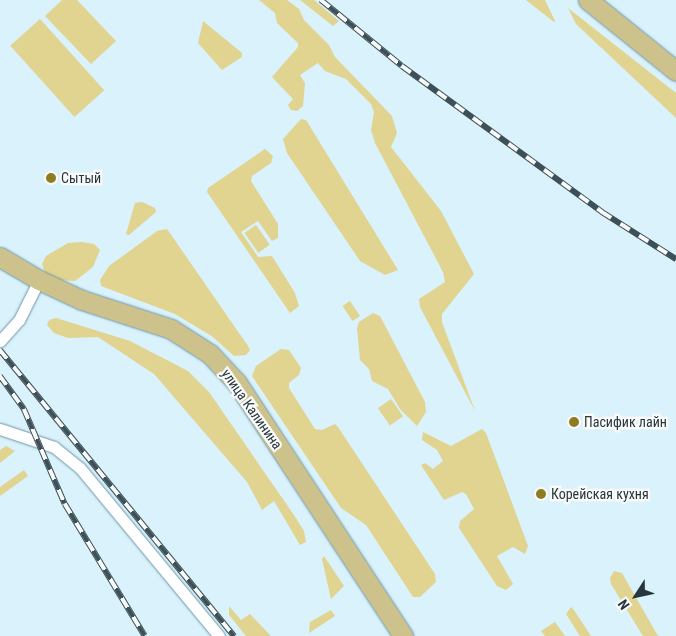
<!DOCTYPE html>
<meta charset="utf-8">
<style>
body{margin:0}
#map{position:relative;width:676px;height:636px;overflow:hidden;background:#d9f2fc;font-family:"Roboto Condensed",sans-serif}
div>[style]{position:absolute}
[style*='--x']{left:calc(var(--x)*1px);top:calc(var(--y)*1px);width:calc(var(--w)*1px);rotate:calc(var(--a)*1deg)}
.green>*{inset:0;background:#e1d390;transform-origin:0 0}
.roads{filter:drop-shadow(0 0 1px #6e96a5) drop-shadow(0 0 1px #6e96a5)}
.minor>*{height:11px;margin:-5.5px;padding:0 5.5px;transform-origin:5.5px;border-radius:5.5px;background:#fff}
.primary>*{height:19px;margin:-9.5px;padding:0 9.5px;transform-origin:9.5px;border-radius:9.5px;background:#cec28c}
.rail>*{height:5.5px;margin-top:-2.75px;transform-origin:0;background:repeating-linear-gradient(90deg,#fafafa 0 11px,#3e5057 0 22px);box-sizing:border-box;border-block:1px solid #3e5057}
.dots>*{width:14px;height:14px;translate:-50% -50%;box-sizing:border-box;border:2px solid #fafafa;border-radius:50%}
span{translate:-50% -50%;white-space:nowrap;text-align:center;line-height:1.15;-webkit-text-stroke:4.5px #fafafa;paint-order:stroke}
.poi-label{font-size:14px;color:#25363c}
.left{translate:0 -50%;text-align:left}
.street-label{font-size:14px;color:#25363c}
.north{position:absolute;left:611px;top:571px;width:50px;height:50px;-webkit-text-stroke:4px #fafafa;paint-order:stroke;rotate:235deg;font-size:14px;font-weight:700;line-height:20px;text-align:center;color:#25363c}
.north::after{content:'';display:block;margin:auto;width:18px;height:22px;background:#25363c;clip-path:polygon(50% 0,100% 100%,50% 72%,0 100%)}
</style>
<div id="map">
<div class="green">
<div style="clip-path:polygon(62px 0,77px 0,116px 41px,91px 64px,45px 16px)"></div>
<div style="clip-path:polygon(259px 0,287px 0,299px 9px,304px 20px,329px 45px,335px 57px,392px 116px,397px 133px,391px 147px,441px 211px,474px 274px,442px 314px,442px 322px,475px 411px,420px 307px,419px 299px,445px 282px,443px 272px,375px 143px,371px 130px,374px 112px,371px 104px,346px 79px,325px 71px,318px 63px,300px 75px,305px 83px,303px 106px,297px 111px,291px 110px,288px 105px,293px 99px,272px 77px,298px 47px,298px 43px,277px 23px,275px 13px)"></div>
<div style="clip-path:polygon(300px 0,314px 0,339px 21px,333px 26px)"></div>
<div style="clip-path:polygon(526px 0,545px 0,555px 21px,554px 22px)"></div>
<div style="clip-path:polygon(568px 8px,676px 93px,676px 118px,576px 24px)"></div>
<div style="left:40px;top:19px;width:96px;height:40px;rotate:48deg"></div>
<div style="clip-path:polygon(203px 21px,242px 53px,242px 57px,222px 70px,198px 43px)"></div>
<div style="clip-path:polygon(301px 119px,306px 120px,398px 270px,385px 275px,360px 261px,287px 153px,283px 139px)"></div>
<div style="clip-path:polygon(265px 149px,273px 156px,271px 163px,252px 176px,251px 181px,278px 224px,278px 238px,272px 241px,258px 221px,241px 232px,258px 257px,272px 256px,295px 293px,299px 306px,290px 313px,207px 192px,208px 188px)"></div>
<div style="clip-path:polygon(142px 202px,155px 208px,156px 212px,129px 235px,126px 234px,135px 203px)"></div>
<div style="left:256px;top:225px;width:24px;height:14px;rotate:55deg"></div>
<div style="clip-path:polygon(167px 229px,248px 346px,250px 350px,246px 355px,234px 356px,213px 337px,175px 314px,101px 286px,100px 280px,109px 266px,157px 231px)"></div>
<div style="clip-path:polygon(82px 242px,94px 244px,100px 250px,93px 267px,75px 281px,57px 280px,45px 273px,42px 264px,46px 256px,68px 243px)"></div>
<div style="left:350px;top:301px;width:18px;height:9px;rotate:56deg"></div>
<div style="clip-path:polygon(373px 313px,380px 316px,425px 402px,426px 412px,417px 426px,400px 409px,388px 389px,372px 381px,369px 369px,360px 360px,357px 328px,359px 322px)"></div>
<div style="clip-path:polygon(56px 318px,130px 341px,188px 371px,209px 392px,296px 518px,304px 531px,306px 542px,300px 545px,274px 501px,262px 510px,247px 482px,154px 374px,98px 337px,68px 338px,54px 333px,47px 325px,49px 320px)"></div>
<div style="clip-path:polygon(281px 349px,289px 350px,301px 368px,299px 375px,289px 383px,289px 388px,315px 429px,322px 430px,335px 424px,338px 427px,435px 574px,436px 582px,420px 597px,413px 597px,366px 525px,341px 508px,252px 376px,256px 366px)"></div>
<div style="left:391px;top:399px;width:21px;height:16px;rotate:55deg"></div>
<div style="clip-path:polygon(482px 429px,486px 433px,528px 546px,525px 554px,513px 547px,497px 556px,513px 584px,506px 590px,497px 586px,459px 528px,460px 521px,474px 509px,466px 494px,462px 492px,444px 500px,421px 465px,425px 463px,433px 469px,443px 461px,437px 450px,422px 440px,423px 432px,451px 446px)"></div>
<div style="clip-path:polygon(6px 446px,15px 451px,0 463px,0 450px)"></div>
<div style="clip-path:polygon(24px 470px,28px 476px,0 496px,0 487px)"></div>
<div style="clip-path:polygon(324px 556px,344px 586px,331px 599px,322px 559px)"></div>
<div style="clip-path:polygon(614px 571px,622px 573px,658px 636px,643px 636px,611px 584px,610px 578px)"></div>
<div style="clip-path:polygon(229px 606px,241px 620px,250px 614px,271px 636px,246px 636px,229px 615px)"></div>
<div style="clip-path:polygon(571px 607px,574px 610px,591px 636px,580px 636px,566px 614px)"></div>
<div style="clip-path:polygon(331px 610px,335px 616px,309px 633px,310px 622px)"></div>
<div style="clip-path:polygon(555px 622px,565px 636px,545px 636px,541px 631px)"></div>
</div>
<div class="roads">
<div class="minor">
<div style="--x:0;--y:341;--w:28;--a:-48"></div>
<div style="--x:19;--y:320;--w:45;--a:-63.4"></div>
<div style="--x:0;--y:429;--w:57;--a:18.4"></div>
<div style="--x:54;--y:447;--w:33;--a:39"></div>
<div style="--x:80;--y:468;--w:218;--a:50.4"></div>
</div>
<div class="primary">
<div style="--x:588;--y:0;--w:113;--a:38.9"></div>
<div style="--x:0;--y:257;--w:45;--a:30.5"></div>
<div style="--x:39;--y:280;--w:47;--a:24.9"></div>
<div style="--x:82;--y:300;--w:94;--a:18"></div>
<div style="--x:171;--y:329;--w:46;--a:32.7"></div>
<div style="--x:210;--y:354;--w:40;--a:47"></div>
<div style="--x:237;--y:383;--w:303;--a:56.7"></div>
</div>
</div>
<div class="rail">
<div style="--x:321;--y:0;--w:104;--a:39.2"></div>
<div style="--x:402;--y:66;--w:248;--a:36.1"></div>
<div style="--x:602;--y:212;--w:88;--a:32.4"></div>
<div style="--x:0;--y:350;--w:370;--a:50.7"></div>
<div style="--x:0;--y:376;--w:41;--a:54"></div>
<div style="--x:24;--y:409;--w:103;--a:66.7"></div>
<div style="--x:65;--y:504;--w:154;--a:58.8"></div>
</div>
<div class="dots">
<div style="left:51px;top:178px;background:#8e7c22"></div>
<div style="left:574px;top:422px;background:#8e7c22"></div>
<div style="left:541px;top:494px;background:#8e7c22"></div>
</div>
<div class="poi-label">
<span class="left" style="left:61px;top:178px">Сытый</span>
<span class="left" style="left:584px;top:422px">Пасифик лайн</span>
<span class="left" style="left:551px;top:494px">Корейская кухня</span>
</div>
<div class="street-label">
<span style="left:252px;top:409px;rotate:55deg">улица Калинина</span>
</div>
<div class="north">N</div>
</div>
